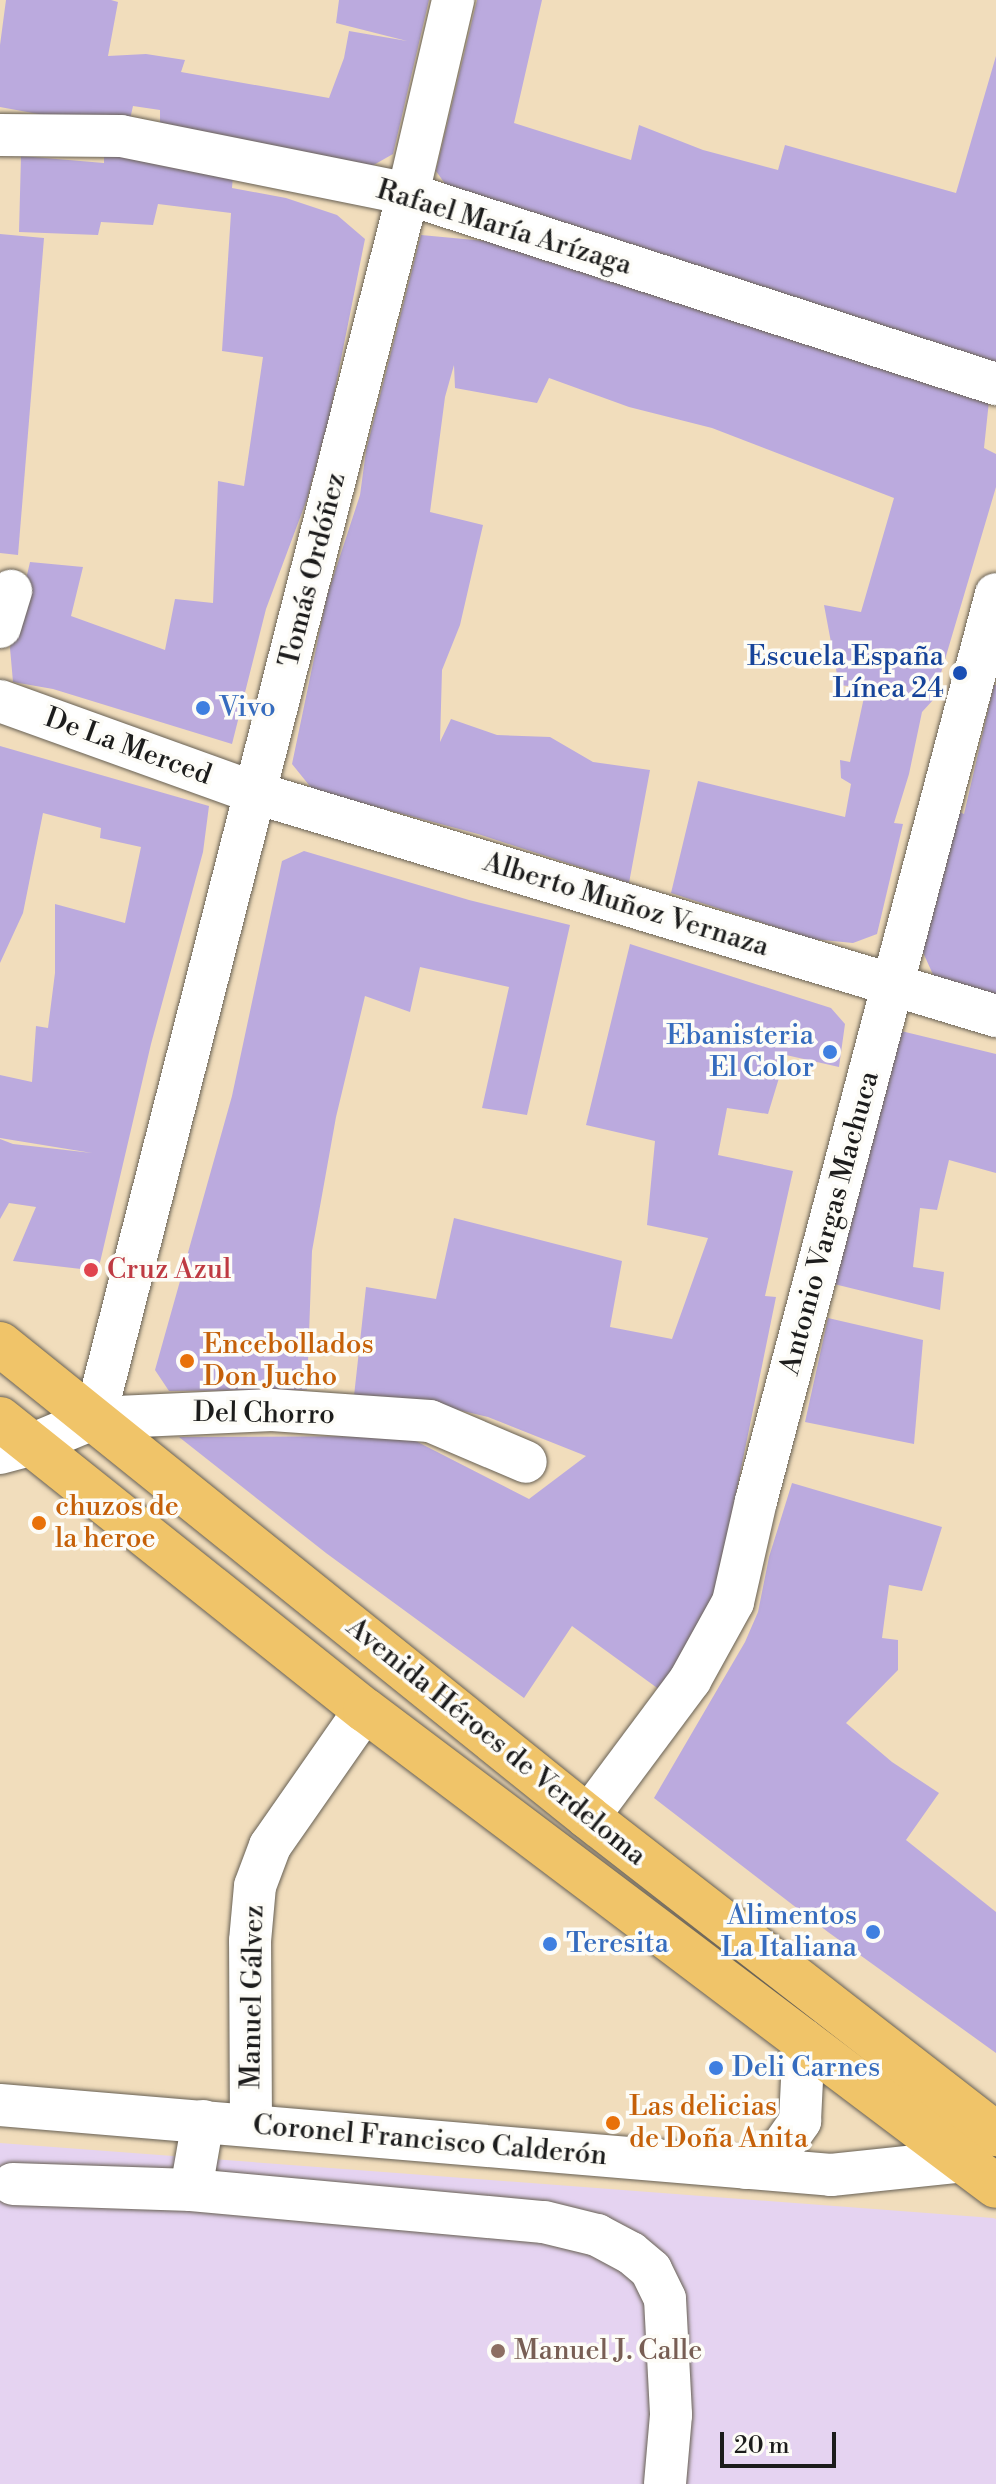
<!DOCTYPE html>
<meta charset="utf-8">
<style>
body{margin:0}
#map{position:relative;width:996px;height:2484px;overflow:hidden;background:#f1ddbc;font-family:"Libre Bodoni",serif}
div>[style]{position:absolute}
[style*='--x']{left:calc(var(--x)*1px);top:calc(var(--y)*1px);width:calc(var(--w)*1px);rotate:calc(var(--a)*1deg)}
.built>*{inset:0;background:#e5d3f1}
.building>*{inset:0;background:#bbaade}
.roads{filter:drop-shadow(0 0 2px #676054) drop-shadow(0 0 2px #676054)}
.minor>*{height:42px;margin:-21px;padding:0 21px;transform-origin:21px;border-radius:21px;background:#fff}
.major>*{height:44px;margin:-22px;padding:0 22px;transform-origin:22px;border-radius:22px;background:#f0c469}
.dots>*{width:22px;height:22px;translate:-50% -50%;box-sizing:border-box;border:4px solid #fdfcf7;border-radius:50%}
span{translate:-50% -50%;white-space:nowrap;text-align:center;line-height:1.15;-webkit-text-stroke:7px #fdfcf7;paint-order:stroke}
.street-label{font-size:28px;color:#1c1c1c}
.transit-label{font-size:28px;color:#164399}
.right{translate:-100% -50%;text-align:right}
.shop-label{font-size:28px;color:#366cbe}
.left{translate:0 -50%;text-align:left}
.health-label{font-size:28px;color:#be3a42}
.food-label{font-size:28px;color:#c56008}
.education-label{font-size:28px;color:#785e54}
.scale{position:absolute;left:720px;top:2432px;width:116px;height:36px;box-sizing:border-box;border:4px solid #1c1c1c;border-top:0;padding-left:10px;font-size:24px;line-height:28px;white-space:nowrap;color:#1c1c1c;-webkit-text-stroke:6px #fdfcf7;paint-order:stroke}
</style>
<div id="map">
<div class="built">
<div style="clip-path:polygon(0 2143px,993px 2218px,996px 2219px,996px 2484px,0 2484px)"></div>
</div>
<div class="building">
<div style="clip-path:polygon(6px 0,111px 0,118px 2px,108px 56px,146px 54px,185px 60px,181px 72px,329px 98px,344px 58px,349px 31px,407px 41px,336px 23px,339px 0,429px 0,393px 154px,363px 171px,160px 125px,160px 110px,133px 106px,130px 119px,71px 120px,0 107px,0 45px)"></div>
<div style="clip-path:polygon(477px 0,542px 0,514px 123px,631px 160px,639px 125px,703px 150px,778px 170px,785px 145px,956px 193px,996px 56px,996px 366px,453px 195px,436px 171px)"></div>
<div style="clip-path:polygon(104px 154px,233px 175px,232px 188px,286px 198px,337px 215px,365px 239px,330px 414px,307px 499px,266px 609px,232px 744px,53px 689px,13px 682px,10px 648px,30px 562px,83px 567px,71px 616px,165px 650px,175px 599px,213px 603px,218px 481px,244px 486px,263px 357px,222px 351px,231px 213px,158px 204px,153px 225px,101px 222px,98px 235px,19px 232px,21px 156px,104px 163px)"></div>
<div style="clip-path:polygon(0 234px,44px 238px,18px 555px,0 553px)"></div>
<div style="clip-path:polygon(421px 235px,496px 242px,989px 401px,984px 448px,996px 454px,996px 487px,933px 700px,922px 712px,909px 774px,894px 823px,903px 824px,877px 934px,853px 943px,812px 939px,671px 893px,698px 781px,845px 817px,851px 784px,841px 778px,840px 760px,850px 762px,866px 688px,839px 685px,824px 605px,861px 612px,894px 498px,712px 428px,629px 407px,549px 378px,537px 403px,455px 388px,454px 365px,445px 397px,430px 512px,483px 525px,460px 625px,442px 670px,440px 742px,451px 719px,497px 735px,550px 737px,593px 762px,650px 770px,629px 883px,478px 834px,313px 790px,292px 764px,327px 596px,360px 495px,366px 451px)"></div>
<div style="clip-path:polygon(994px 685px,996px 685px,996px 995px,935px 979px,921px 948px,953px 809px,964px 814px)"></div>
<div style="clip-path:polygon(0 746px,209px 806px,203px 852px,151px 1044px,98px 1271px,13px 1261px,36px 1207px,9px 1203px,0 1219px,0 1139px,13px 1144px,92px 1153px,0 1138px,0 1075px,32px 1082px,36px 1026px,48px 1028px,55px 973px,55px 904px,125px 923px,141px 847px,100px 838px,101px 828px,43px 813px,23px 913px,0 963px)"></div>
<div style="clip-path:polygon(304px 851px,469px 900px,570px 925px,527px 1115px,482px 1108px,509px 987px,420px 967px,410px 1012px,365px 996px,336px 1117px,312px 1251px,307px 1390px,169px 1391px,155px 1370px,232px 1096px,282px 861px)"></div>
<div style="clip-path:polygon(630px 944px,831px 1008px,845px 1024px,839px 1067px,786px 1055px,768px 1114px,727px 1108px,718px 1155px,793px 1171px,765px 1296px,776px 1297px,712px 1611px,660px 1690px,572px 1626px,524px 1698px,326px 1553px,179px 1437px,406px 1436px,529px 1499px,586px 1456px,488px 1417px,416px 1400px,354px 1396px,366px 1287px,436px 1299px,454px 1218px,622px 1261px,610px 1327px,672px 1339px,708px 1238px,647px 1225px,655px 1141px,586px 1125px)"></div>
<div style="clip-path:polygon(897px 1030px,996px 1054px,996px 1173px,949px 1160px,937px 1210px,920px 1208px,913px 1267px,944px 1272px,940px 1310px,834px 1284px)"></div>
<div style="clip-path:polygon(828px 1318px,923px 1340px,914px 1444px,805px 1422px)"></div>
<div style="clip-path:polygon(792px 1483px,942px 1527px,922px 1591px,889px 1585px,882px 1638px,898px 1640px,898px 1670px,846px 1723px,892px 1762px,939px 1793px,906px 1840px,996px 1912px,996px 2053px,828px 1932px,654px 1798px,745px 1642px,758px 1612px,769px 1557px)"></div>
</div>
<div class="roads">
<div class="minor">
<div style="--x:0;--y:135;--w:121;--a:0.5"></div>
<div style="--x:121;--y:136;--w:293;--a:11.4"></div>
<div style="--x:408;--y:194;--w:618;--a:17.91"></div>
<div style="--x:0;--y:627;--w:38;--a:-73"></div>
<div style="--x:0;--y:701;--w:272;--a:19.8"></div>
<div style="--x:256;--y:793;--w:773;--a:16.77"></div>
<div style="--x:95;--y:1418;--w:1263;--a:-75.66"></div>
<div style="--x:408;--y:194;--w:199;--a:-76.9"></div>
<div style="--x:0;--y:1453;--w:34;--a:-15"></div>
<div style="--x:33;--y:1444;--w:67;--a:-22.8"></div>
<div style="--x:95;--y:1418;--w:177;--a:-2.6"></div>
<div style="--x:272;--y:1410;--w:158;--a:4"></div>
<div style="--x:430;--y:1421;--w:104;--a:23.1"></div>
<div style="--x:588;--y:1817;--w:171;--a:-53.3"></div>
<div style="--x:690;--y:1680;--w:89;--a:-61.1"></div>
<div style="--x:733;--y:1602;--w:104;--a:-77.2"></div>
<div style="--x:756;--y:1501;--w:938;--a:-75.18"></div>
<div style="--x:0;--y:2105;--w:834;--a:4.81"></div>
<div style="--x:831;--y:2175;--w:134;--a:-6"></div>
<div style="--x:964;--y:2161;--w:23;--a:-59"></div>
<div style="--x:203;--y:2121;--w:70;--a:99.9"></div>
<div style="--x:191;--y:2190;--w:354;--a:5.2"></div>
<div style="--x:544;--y:2222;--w:55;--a:13.8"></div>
<div style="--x:597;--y:2235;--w:38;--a:28"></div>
<div style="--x:631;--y:2253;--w:26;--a:40"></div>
<div style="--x:651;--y:2270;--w:32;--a:64"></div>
<div style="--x:665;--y:2299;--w:116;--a:87"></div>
<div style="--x:671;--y:2415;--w:69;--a:95"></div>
<div style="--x:251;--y:2125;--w:184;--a:-90.3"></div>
<div style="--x:250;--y:1941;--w:55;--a:-84.8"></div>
<div style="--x:255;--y:1886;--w:43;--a:-69.4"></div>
<div style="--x:270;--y:1846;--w:166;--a:-55.1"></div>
<div style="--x:746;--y:2168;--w:42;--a:-30.3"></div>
<div style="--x:782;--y:2147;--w:32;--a:-55"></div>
<div style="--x:800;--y:2121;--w:81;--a:-87.2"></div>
<div style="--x:13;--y:2184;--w:178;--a:1.9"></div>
</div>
<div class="major">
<div style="--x:0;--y:1344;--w:755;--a:38.81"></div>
<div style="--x:588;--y:1817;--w:517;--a:37.85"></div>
<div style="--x:0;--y:1419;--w:467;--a:38.6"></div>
<div style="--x:365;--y:1710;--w:790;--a:37.03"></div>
</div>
</div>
<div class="dots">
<div style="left:960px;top:673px;background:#1a4fb4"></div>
<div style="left:203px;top:708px;background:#3f7fe0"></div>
<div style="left:830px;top:1052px;background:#3f7fe0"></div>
<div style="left:91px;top:1270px;background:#e0444e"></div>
<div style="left:187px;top:1361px;background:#e8710a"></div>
<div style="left:39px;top:1523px;background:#e8710a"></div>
<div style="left:873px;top:1932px;background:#3f7fe0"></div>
<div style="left:550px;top:1944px;background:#3f7fe0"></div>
<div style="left:716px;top:2068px;background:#3f7fe0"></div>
<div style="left:613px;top:2123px;background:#e8710a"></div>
<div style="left:498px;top:2351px;background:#8d6e63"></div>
</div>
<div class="street-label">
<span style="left:504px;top:228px;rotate:17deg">Rafael María Arízaga</span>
<span style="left:313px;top:570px;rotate:-76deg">Tomás Ordóñez</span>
<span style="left:128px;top:747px;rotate:20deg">De La Merced</span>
<span style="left:626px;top:905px;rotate:17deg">Alberto Muñoz Vernaza</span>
<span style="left:830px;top:1223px;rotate:-75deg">Antonio Vargas Machuca</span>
<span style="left:264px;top:1414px;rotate:1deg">Del Chorro</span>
<span style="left:496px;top:1742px;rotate:39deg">Avenida Héroes de Verdeloma</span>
<span style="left:253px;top:1997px;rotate:-89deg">Manuel Gálvez</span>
<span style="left:430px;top:2141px;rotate:5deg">Coronel Francisco Calderón</span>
</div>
<div class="transit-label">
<span class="right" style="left:944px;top:673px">Escuela España<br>Línea 24</span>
</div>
<div class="shop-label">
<span class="left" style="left:219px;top:708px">Vivo</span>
<span class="right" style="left:814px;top:1052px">Ebanisteria<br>El Color</span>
<span class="right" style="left:857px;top:1932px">Alimentos<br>La Italiana</span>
<span class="left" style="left:566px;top:1944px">Teresita</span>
<span class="left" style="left:732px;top:2068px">Deli Carnes</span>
</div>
<div class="health-label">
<span class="left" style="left:107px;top:1270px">Cruz Azul</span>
</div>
<div class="food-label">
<span class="left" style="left:203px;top:1361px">Encebollados<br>Don Jucho</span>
<span class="left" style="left:55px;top:1523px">chuzos de<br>la heroe</span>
<span class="left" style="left:629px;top:2123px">Las delicias<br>de Doña Anita</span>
</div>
<div class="education-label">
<span class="left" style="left:514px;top:2351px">Manuel J. Calle</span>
</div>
<div class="scale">20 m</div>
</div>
